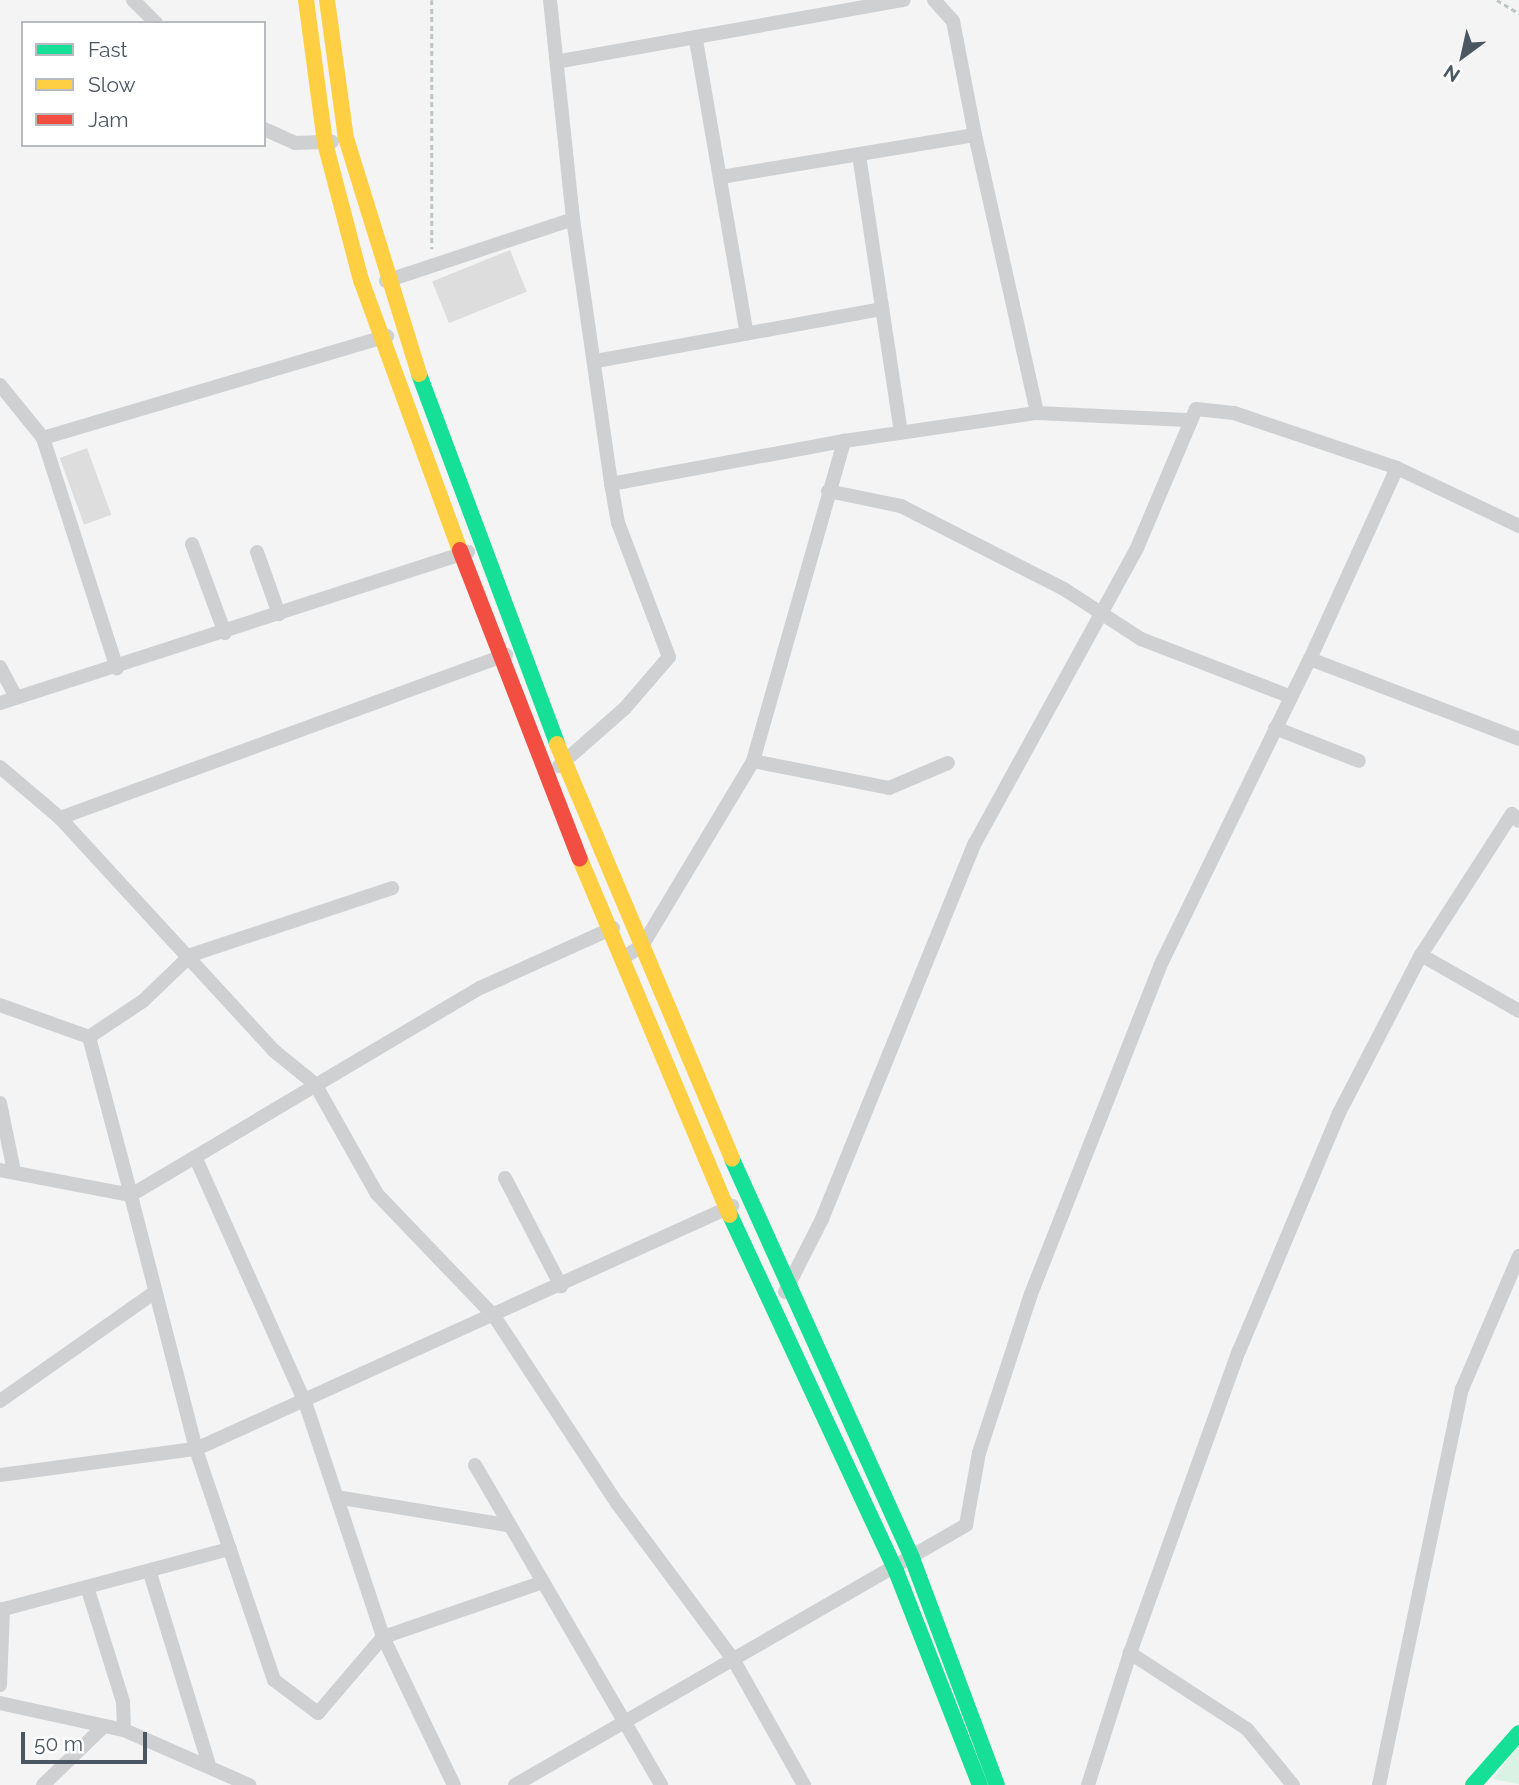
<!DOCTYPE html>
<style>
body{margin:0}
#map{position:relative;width:1519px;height:1785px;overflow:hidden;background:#f4f4f4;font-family:Raleway,sans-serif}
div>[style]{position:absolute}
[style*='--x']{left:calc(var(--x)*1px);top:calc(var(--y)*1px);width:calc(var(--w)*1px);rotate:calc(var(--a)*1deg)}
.green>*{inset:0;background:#d9f2e3}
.building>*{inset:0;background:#ddddde;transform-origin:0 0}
.path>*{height:2.5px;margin-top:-1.25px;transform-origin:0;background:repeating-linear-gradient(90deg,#bcc7c4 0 5px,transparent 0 8.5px)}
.street>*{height:14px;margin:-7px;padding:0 7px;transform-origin:7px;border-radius:7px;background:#ced0d2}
.fast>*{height:16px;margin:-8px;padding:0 8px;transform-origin:8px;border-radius:8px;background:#16e098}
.slow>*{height:16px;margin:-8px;padding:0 8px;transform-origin:8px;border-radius:8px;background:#ffcf43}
.jam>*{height:16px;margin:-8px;padding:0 8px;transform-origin:8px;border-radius:8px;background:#f24e42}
span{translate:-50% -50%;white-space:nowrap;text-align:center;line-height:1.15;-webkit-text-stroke:5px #fff;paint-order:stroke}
.legend{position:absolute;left:21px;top:21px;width:245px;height:126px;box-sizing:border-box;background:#fff;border:2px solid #b7bbc0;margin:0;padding:9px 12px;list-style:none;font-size:21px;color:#4a5661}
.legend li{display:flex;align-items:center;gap:14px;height:35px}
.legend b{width:35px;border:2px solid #b7bbc0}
.north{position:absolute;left:1428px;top:21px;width:70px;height:70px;-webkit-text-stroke:5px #fff;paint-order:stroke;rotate:213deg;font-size:19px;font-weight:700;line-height:28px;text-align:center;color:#4a5661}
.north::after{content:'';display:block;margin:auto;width:24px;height:32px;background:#4a5661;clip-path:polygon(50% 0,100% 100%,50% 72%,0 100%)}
.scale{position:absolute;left:21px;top:1732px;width:126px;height:32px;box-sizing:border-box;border:4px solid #4a5661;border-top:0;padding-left:9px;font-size:21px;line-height:24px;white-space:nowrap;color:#4a5661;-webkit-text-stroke:5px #fff;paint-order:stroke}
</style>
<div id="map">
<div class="green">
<div style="clip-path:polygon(1519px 1745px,1519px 1784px,1493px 1779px)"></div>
</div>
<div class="building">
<div style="left:510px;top:250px;width:45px;height:84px;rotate:68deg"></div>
<div style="left:87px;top:448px;width:71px;height:29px;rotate:70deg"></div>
</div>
<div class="path">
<div style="--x:432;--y:0;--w:249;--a:90"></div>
<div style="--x:1497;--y:0;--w:26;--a:31"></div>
</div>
<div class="street">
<div style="--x:133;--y:0;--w:33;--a:45"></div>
<div style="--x:550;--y:0;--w:220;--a:84"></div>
<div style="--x:934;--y:0;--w:28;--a:48"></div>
<div style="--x:953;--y:21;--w:116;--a:79.1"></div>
<div style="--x:696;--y:40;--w:298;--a:80.2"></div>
<div style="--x:561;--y:61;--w:348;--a:-10.1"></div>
<div style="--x:264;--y:129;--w:34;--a:24"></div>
<div style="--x:295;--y:143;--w:37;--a:-2"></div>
<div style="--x:859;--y:155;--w:281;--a:81.4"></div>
<div style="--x:721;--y:177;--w:257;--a:-9.4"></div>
<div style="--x:975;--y:135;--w:285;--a:77.4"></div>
<div style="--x:386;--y:281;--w:197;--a:-18.3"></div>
<div style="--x:573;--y:219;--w:268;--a:81.8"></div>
<div style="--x:596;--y:361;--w:291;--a:-10.3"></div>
<div style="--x:0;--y:385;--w:68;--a:50.9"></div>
<div style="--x:43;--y:438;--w:242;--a:72.2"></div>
<div style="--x:43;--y:438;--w:359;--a:-16.5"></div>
<div style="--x:1397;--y:468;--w:135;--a:25.4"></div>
<div style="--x:828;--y:491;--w:75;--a:11.6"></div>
<div style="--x:901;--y:506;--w:183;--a:27"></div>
<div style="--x:1064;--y:589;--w:92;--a:33"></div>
<div style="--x:1141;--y:639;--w:161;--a:21.1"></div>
<div style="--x:192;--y:544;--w:95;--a:69.7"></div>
<div style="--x:257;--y:552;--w:66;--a:70.5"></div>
<div style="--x:0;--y:667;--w:32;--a:62"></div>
<div style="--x:0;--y:703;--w:492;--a:-17.9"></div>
<div style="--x:1275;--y:728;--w:90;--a:21.4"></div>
<div style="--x:753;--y:761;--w:139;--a:11.2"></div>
<div style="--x:889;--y:788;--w:64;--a:-23"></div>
<div style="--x:559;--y:766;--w:88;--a:-41.3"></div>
<div style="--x:625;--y:708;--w:67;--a:-49.2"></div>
<div style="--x:669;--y:657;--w:143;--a:-110.8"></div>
<div style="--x:618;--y:523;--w:40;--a:-100"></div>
<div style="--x:611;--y:484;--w:237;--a:-10.5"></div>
<div style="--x:0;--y:767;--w:79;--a:40.4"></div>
<div style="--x:60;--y:818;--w:315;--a:47.4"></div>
<div style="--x:273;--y:1050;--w:54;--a:39"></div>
<div style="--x:315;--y:1084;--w:126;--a:60.6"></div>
<div style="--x:377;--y:1194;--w:169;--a:46.2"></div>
<div style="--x:494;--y:1316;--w:224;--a:56.7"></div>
<div style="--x:617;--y:1503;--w:194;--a:53.4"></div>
<div style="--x:733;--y:1659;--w:145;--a:60.6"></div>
<div style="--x:60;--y:818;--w:475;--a:-20.1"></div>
<div style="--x:1421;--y:955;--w:113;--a:29.7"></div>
<div style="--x:621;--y:959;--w:25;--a:-32"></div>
<div style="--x:642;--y:946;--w:216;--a:-59"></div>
<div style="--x:753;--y:761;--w:333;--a:-74.1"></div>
<div style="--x:844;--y:441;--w:195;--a:-8.3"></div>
<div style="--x:1037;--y:413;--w:150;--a:2.7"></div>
<div style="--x:0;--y:1005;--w:95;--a:19.8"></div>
<div style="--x:89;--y:1037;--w:163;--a:75.1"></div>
<div style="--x:131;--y:1195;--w:133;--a:-169.2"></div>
<div style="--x:89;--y:1037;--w:65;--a:-33.7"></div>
<div style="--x:143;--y:1001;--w:66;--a:-43.8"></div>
<div style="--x:191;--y:955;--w:212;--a:-18.4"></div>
<div style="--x:0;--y:1103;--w:69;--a:78.4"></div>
<div style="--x:197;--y:1161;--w:264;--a:65.9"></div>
<div style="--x:305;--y:1402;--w:248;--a:71.6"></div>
<div style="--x:383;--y:1637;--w:164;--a:64.4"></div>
<div style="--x:505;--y:1178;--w:122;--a:62.6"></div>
<div style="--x:785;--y:1292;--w:82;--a:-63.1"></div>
<div style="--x:822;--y:1219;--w:406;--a:-67.9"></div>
<div style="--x:975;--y:843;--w:337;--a:-61.2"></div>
<div style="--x:1137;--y:548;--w:151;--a:-67"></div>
<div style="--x:1196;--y:409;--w:38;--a:6"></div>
<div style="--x:1234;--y:413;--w:172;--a:18.6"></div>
<div style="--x:1397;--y:468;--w:210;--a:114.5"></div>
<div style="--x:0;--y:1401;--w:189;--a:-35.1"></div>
<div style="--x:475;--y:1465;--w:370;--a:59.8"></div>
<div style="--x:0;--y:1475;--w:198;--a:-7.6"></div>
<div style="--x:196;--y:1449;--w:589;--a:-24.39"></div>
<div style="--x:342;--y:1498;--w:166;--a:9.3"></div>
<div style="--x:150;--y:1573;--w:198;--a:72.9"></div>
<div style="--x:543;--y:1582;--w:169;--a:161"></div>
<div style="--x:383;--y:1637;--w:100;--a:130.5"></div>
<div style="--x:318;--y:1713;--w:55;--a:-143.1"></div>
<div style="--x:274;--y:1680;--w:244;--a:-108.7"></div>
<div style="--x:196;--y:1449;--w:262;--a:-104.4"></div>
<div style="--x:131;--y:1195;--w:406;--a:-30.7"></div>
<div style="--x:480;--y:988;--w:146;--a:-24.3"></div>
<div style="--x:88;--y:1590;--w:117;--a:72.6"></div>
<div style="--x:123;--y:1702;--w:28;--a:88"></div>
<div style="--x:0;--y:1610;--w:238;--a:-14.9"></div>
<div style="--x:0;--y:1685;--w:76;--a:-87.7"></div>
<div style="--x:0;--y:1703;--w:127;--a:12.3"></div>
<div style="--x:124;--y:1730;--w:137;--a:23.7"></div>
<div style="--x:43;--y:1785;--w:85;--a:-44"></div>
<div style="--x:515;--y:1785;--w:521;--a:-29.96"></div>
<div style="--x:966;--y:1525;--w:73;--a:-79.8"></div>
<div style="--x:979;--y:1453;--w:167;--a:-71.9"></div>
<div style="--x:1031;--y:1294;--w:352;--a:-68.5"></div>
<div style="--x:1160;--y:966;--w:342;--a:-64"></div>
<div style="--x:1310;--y:659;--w:224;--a:20.9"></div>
<div style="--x:1088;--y:1785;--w:139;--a:-72.3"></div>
<div style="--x:1293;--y:1785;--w:72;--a:-129.4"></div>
<div style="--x:1247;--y:1729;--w:140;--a:-147"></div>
<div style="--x:1130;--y:1653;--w:321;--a:-70.2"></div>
<div style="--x:1239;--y:1351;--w:258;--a:-67.2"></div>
<div style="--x:1339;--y:1113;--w:178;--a:-62.6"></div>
<div style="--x:1421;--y:955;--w:168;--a:-57.2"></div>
<div style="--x:1512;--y:814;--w:10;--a:45"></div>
<div style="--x:1379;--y:1785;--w:405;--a:-78.2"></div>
<div style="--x:1462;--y:1389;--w:145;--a:-66.8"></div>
</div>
<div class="fast">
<div style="--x:419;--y:374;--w:395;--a:69.5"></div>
<div style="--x:732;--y:1159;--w:438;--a:65.7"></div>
<div style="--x:912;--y:1558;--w:242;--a:69.5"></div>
<div style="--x:730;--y:1215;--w:393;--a:65"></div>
<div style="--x:896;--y:1571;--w:230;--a:68.6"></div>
<div style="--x:1473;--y:1785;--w:69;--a:-48.5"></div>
</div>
<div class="slow">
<div style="--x:306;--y:0;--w:144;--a:82.4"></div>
<div style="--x:325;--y:143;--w:142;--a:75.3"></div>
<div style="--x:361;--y:280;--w:288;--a:69.9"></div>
<div style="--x:327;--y:0;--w:139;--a:82.2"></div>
<div style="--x:346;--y:138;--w:247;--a:72.8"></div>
<div style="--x:557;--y:744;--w:450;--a:67.1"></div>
<div style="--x:580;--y:859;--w:386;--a:67.2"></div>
</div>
<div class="jam">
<div style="--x:460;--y:550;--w:331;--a:68.8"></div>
</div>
<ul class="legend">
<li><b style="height:9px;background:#16e098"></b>Fast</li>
<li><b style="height:9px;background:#ffcf43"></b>Slow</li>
<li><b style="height:9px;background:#f24e42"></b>Jam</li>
</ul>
<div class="north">N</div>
<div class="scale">50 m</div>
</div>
